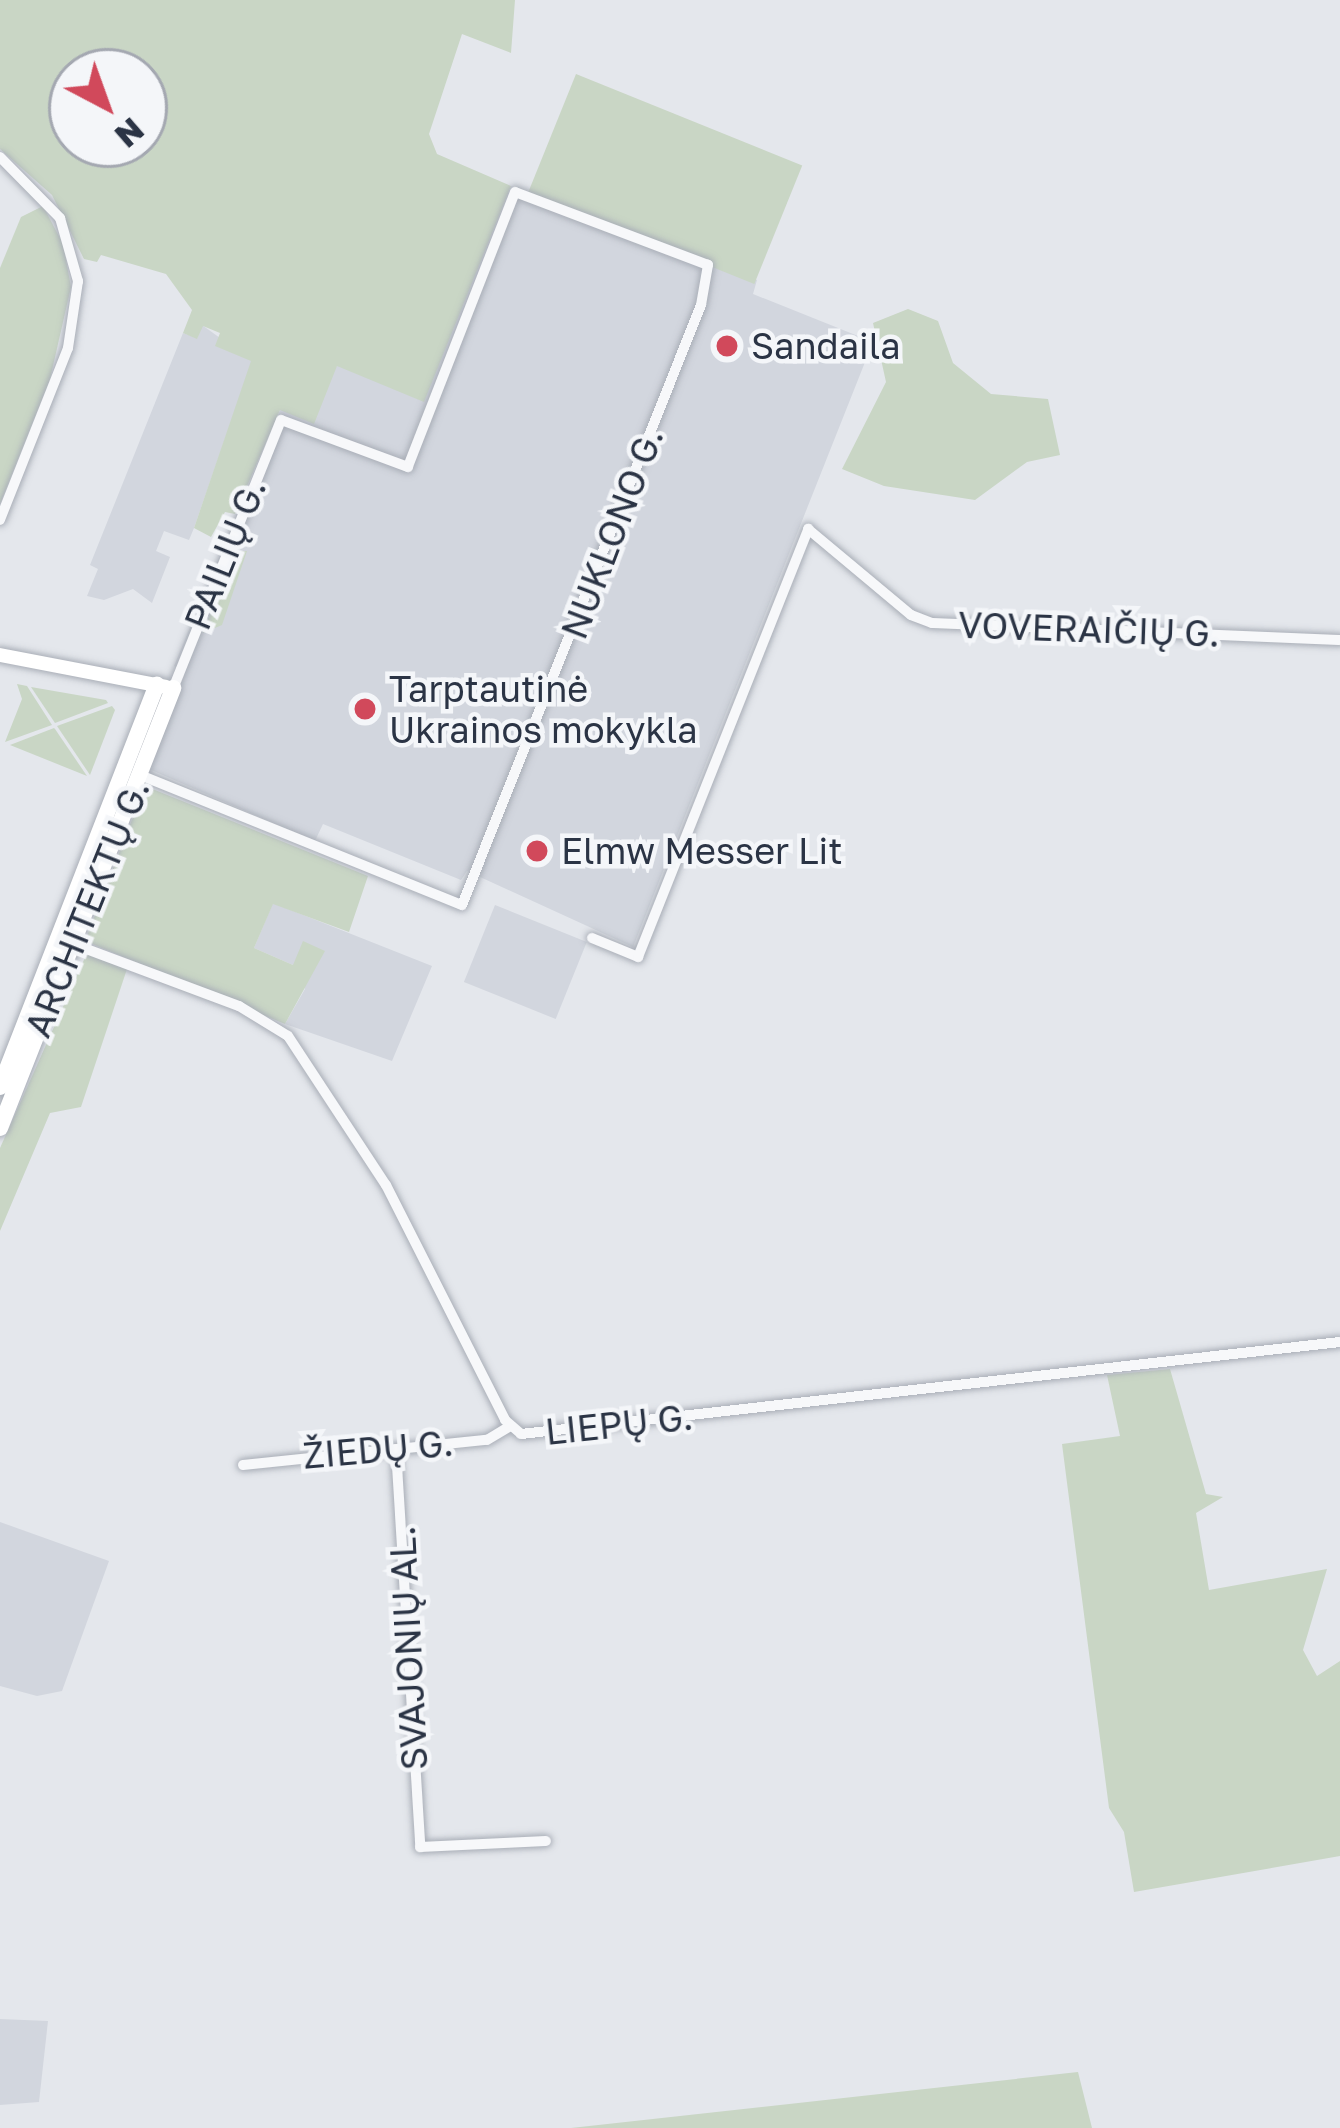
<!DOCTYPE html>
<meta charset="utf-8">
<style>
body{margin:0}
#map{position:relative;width:1340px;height:2128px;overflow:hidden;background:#e4e7ec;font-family:"Golos Text",sans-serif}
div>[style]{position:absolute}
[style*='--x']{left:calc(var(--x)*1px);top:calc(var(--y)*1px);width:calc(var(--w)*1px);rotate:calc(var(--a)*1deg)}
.built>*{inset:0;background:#d2d6de;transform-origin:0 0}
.green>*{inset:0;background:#c9d6c5;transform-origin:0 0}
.roads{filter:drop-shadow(0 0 3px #a9aeb7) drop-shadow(0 0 3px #a9aeb7)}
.street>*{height:10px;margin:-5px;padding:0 5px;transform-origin:5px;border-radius:5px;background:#f7f8fa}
.secondary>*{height:14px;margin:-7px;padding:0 7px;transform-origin:7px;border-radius:7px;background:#fff}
.primary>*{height:16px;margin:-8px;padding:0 8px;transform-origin:8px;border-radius:8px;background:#fff}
.dots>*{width:33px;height:33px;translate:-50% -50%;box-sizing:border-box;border:6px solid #f4f6f9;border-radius:50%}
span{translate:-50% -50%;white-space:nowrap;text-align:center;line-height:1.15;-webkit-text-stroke:9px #f4f6f9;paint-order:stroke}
.poi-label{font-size:36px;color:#2b3445}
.left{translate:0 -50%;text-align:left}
.street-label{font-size:36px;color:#2b3445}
.north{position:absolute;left:48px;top:48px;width:120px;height:120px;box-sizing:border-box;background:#f4f6f9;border:3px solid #a4a8b1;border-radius:50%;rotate:139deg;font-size:33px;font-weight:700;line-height:48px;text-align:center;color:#2b3445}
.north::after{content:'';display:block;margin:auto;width:42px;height:54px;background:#d1495b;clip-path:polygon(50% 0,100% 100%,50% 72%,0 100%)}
</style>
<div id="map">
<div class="built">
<div style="clip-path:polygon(511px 186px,757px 280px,753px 294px,873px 342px,633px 947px,467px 871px,461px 880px,323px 824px,315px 841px,149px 769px,185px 673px,174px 666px,280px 410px,337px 366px,457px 316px)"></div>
<div style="clip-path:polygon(202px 325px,252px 361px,194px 528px,189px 540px,164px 531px,156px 551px,170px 557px,152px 603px,133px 589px,104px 600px,87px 596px,98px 569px,90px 565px,183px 333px,197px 338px)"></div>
<div style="clip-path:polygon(273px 903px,432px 966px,392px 1061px,285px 1024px,305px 989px,293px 965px,254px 948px)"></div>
<div style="left:495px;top:905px;width:99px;height:83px;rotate:22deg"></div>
<div style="clip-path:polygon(0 1522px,109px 1561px,62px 1691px,37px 1696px,0 1686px)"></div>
<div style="clip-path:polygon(0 2019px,48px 2021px,39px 2102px,0 2105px)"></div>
</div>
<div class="green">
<div style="clip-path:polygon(evenodd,0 0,515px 0,511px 53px,462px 34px,429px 134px,437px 154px,511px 186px,424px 402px,337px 366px,314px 424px,280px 410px,235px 514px,225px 512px,211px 537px,194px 528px,251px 361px,215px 346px,220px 333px,203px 326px,197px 339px,183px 333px,192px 310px,166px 274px,101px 255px,97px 262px,84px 259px,52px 195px,0 149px,0 0,72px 72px,144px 72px,144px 144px,72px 144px,72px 72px)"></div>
<div style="left:576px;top:74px;width:244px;height:128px;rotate:22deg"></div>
<div style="clip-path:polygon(43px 206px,63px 244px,71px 287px,50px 379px,0 504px,0 268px,21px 217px)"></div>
<div style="clip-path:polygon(908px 309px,938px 321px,953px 363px,991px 394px,1048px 399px,1060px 455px,1027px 462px,975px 500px,884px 486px,842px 469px,886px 382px,873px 323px)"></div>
<div style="clip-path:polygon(247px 551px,222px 625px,203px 633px,232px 552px)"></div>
<div style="clip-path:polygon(17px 684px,27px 686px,52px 725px,5px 742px,22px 699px)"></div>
<div style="clip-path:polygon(31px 687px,106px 700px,108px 703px,55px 723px)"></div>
<div style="clip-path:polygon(112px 706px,115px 710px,90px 775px,57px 726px)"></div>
<div style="clip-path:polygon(54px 728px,55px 729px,87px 776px,10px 745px)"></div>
<div style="clip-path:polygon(145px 786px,368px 876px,349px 932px,273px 904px,254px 948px,293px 965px,303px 941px,325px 951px,285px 1024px,85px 941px)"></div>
<div style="clip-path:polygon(87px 953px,127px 969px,81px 1107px,50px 1113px,0 1231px,0 1148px)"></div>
<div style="clip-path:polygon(1170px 1369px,1206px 1494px,1223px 1497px,1196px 1513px,1209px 1590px,1327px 1569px,1303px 1650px,1317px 1676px,1340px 1661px,1340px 1856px,1134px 1892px,1124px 1832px,1109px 1808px,1062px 1444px,1120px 1436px,1107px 1375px)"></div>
<div style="clip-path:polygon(1078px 2072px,1092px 2128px,571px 2128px)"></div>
</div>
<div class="roads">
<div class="street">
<div style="--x:0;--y:157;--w:86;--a:45.5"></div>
<div style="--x:60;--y:218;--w:66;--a:74.1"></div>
<div style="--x:78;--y:281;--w:68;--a:98.5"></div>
<div style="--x:68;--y:348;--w:185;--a:111.6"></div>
<div style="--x:140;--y:775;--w:347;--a:22"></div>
<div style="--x:462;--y:905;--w:646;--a:-68.28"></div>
<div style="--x:701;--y:305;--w:41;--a:-80.1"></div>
<div style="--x:708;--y:265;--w:206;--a:-159.3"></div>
<div style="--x:515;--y:192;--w:295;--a:111.3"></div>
<div style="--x:408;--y:467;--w:135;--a:-159.7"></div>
<div style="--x:281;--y:420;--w:289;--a:111.9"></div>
<div style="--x:592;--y:938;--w:50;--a:22.4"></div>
<div style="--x:638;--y:957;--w:461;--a:-68.3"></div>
<div style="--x:808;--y:529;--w:134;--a:39.9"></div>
<div style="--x:911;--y:615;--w:22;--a:21"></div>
<div style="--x:932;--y:623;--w:408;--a:2.4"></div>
<div style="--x:73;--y:944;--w:177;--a:20.5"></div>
<div style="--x:239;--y:1006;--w:57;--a:31.5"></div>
<div style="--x:288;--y:1036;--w:178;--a:56.7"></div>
<div style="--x:386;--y:1185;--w:263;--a:63.1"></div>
<div style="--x:505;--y:1420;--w:21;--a:41"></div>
<div style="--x:521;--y:1434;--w:824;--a:-6.41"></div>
<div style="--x:396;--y:1449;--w:399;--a:86.5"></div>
<div style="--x:420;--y:1847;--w:126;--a:-2.7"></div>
<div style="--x:243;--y:1465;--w:245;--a:-5.9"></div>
<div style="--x:487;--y:1440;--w:26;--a:-31"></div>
</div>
<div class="secondary">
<div style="--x:0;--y:655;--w:169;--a:10.9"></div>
</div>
<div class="primary">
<div style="--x:0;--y:1087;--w:432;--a:-68.7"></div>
<div style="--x:0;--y:1128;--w:473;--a:-68.5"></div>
</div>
</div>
<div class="dots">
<div style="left:727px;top:346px;background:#d1495b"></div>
<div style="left:365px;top:709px;background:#d1495b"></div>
<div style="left:537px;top:851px;background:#d1495b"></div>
</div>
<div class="poi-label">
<span class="left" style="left:751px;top:346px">Sandaila</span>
<span class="left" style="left:389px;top:709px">Tarptautinė<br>Ukrainos mokykla</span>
<span class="left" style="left:561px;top:851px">Elmw Messer Lit</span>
</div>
<div class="street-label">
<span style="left:612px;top:533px;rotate:-69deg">NUKLONO G.</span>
<span style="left:225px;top:554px;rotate:-68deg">PAILIŲ G.</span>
<span style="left:1089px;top:629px;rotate:2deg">VOVERAIČIŲ G.</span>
<span style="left:87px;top:908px;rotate:-68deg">ARCHITEKTŲ G.</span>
<span style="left:619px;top:1424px;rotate:-6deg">LIEPŲ G.</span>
<span style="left:378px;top:1449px;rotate:-5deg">ŽIEDŲ G.</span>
<span style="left:408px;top:1648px;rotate:-93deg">SVAJONIŲ AL.</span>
</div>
<div class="north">N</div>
</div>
